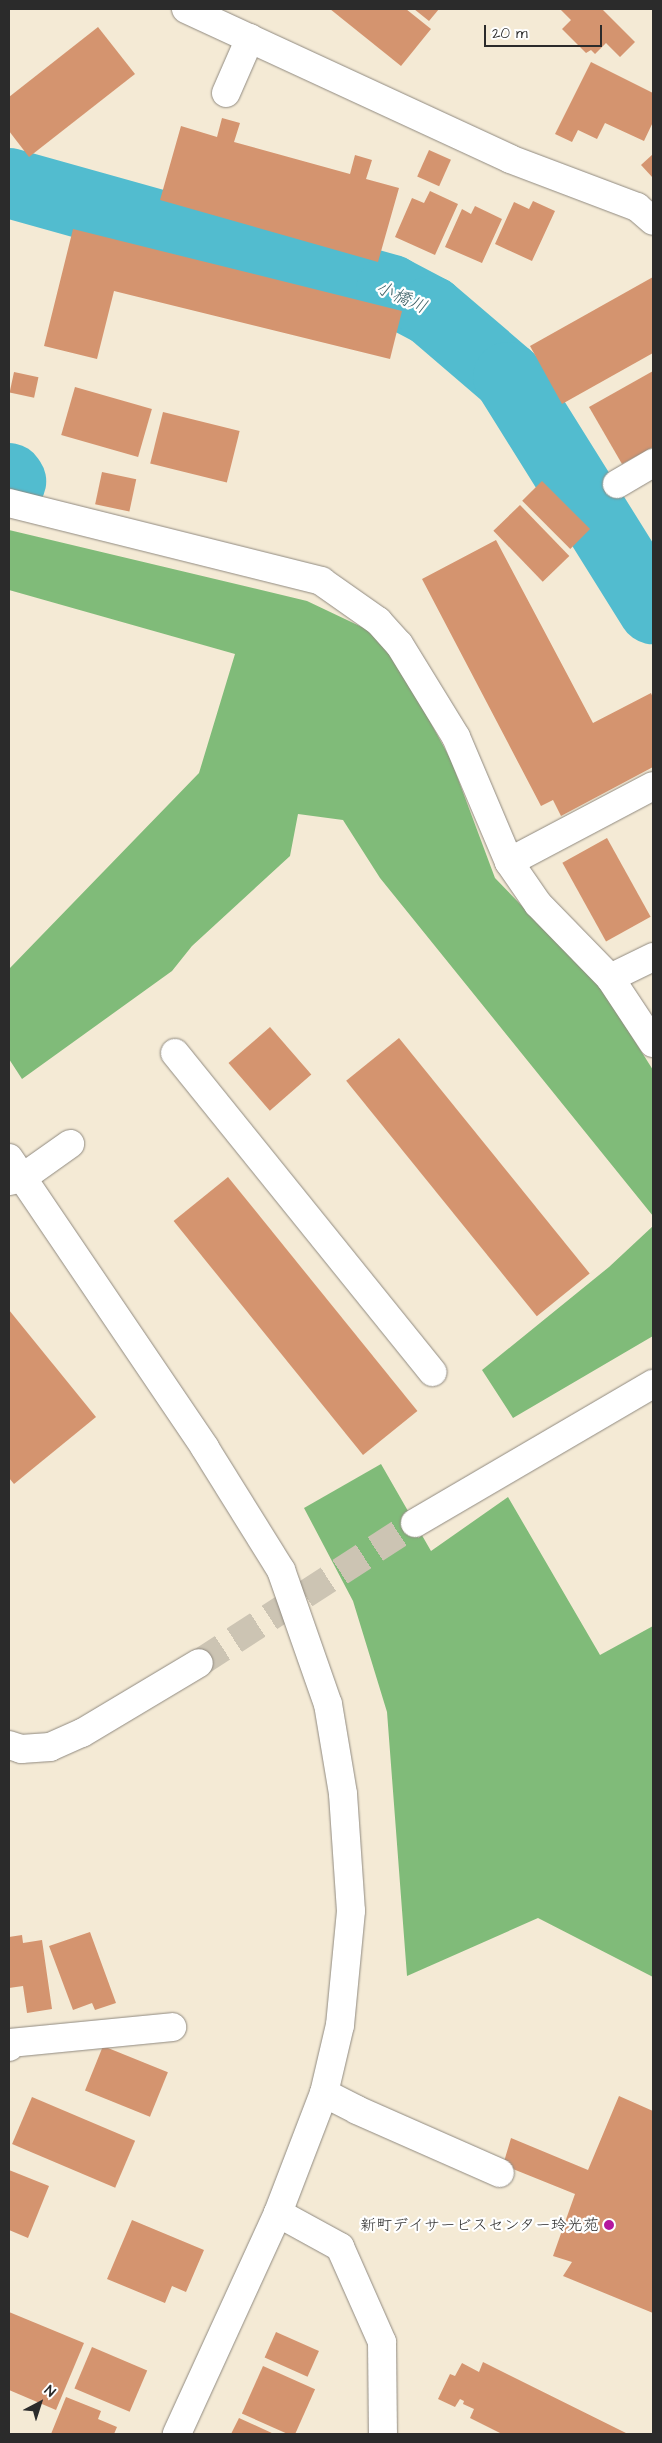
<!DOCTYPE html>
<meta charset="utf-8">
<style>
body{margin:0}
#map{position:relative;width:662px;height:2443px;overflow:hidden;background:#f4ead5;font-family:"Architects Daughter","Klee One",sans-serif}
div>[style]{position:absolute}
[style*='--x']{left:calc(var(--x)*1px);top:calc(var(--y)*1px);width:calc(var(--w)*1px);rotate:calc(var(--a)*1deg)}
.forest>*{inset:0;background:#80bb79}
.river>*{height:70px;margin:-35px;padding:0 35px;transform-origin:35px;border-radius:35px;background:#52bccf}
.building>*{inset:0;background:#d4946f;transform-origin:0 0}
.minor-tunnel>*{height:28px;margin-top:-14px;transform-origin:0;background:repeating-linear-gradient(90deg,#ccc4b3 0 28px,transparent 0 42px)}
.roads{filter:drop-shadow(0 0 1px #908a80) drop-shadow(0 0 1px #908a80)}
.minor>*{height:28px;margin:-14px;padding:0 14px;transform-origin:14px;border-radius:14px;background:#fff}
.dots>*{width:14px;height:14px;translate:-50% -50%;box-sizing:border-box;border:2px solid #fff;border-radius:50%}
span{translate:-50% -50%;white-space:nowrap;text-align:center;line-height:1.15;-webkit-text-stroke:4.5px #fff;paint-order:stroke}
.poi-label{font-size:16px;color:#2b2b2b}
.right{translate:-100% -50%;text-align:right}
.water-label{font-size:18px;color:#395e64;font-style:italic}
.frame{position:absolute;inset:0;border:10px solid #2b2b2b;pointer-events:none}
.north{position:absolute;left:15px;top:2378px;width:50px;height:50px;-webkit-text-stroke:4px #fff;paint-order:stroke;rotate:40deg;font-size:14px;font-weight:700;line-height:20px;text-align:center;color:#2b2b2b}
.north::after{content:'';display:block;margin:auto;width:18px;height:22px;background:#2b2b2b;clip-path:polygon(50% 0,100% 100%,50% 72%,0 100%)}
.scale{position:absolute;left:484px;top:25px;width:118px;height:22px;box-sizing:border-box;border:2px solid #2b2b2b;border-top:0;padding-left:6px;font-size:15px;line-height:18px;white-space:nowrap;color:#2b2b2b;-webkit-text-stroke:4px #fff;paint-order:stroke}
</style>
<div id="map">
<div class="forest">
<div style="clip-path:polygon(9px 530px,307px 601px,366px 629px,391px 650px,451px 760px,495px 878px,602px 989px,653px 1070px,653px 1216px,380px 878px,343px 820px,298px 814px,290px 856px,192px 946px,172px 971px,22px 1079px,9px 1059px,9px 969px,199px 773px,235px 654px,9px 590px)"></div>
<div style="clip-path:polygon(653px 1226px,653px 1336px,513px 1418px,482px 1370px,609px 1267px)"></div>
<div style="clip-path:polygon(381px 1464px,431px 1551px,508px 1497px,600px 1655px,653px 1626px,653px 1977px,538px 1918px,407px 1976px,387px 1712px,353px 1601px,304px 1508px)"></div>
</div>
<div class="river">
<div style="--x:9;--y:183;--w:397;--a:15.6"></div>
<div style="--x:391;--y:290;--w:45;--a:27.7"></div>
<div style="--x:431;--y:311;--w:101;--a:40.6"></div>
<div style="--x:508;--y:377;--w:274;--a:58"></div>
<div style="--x:9;--y:478;--w:4;--a:56"></div>
</div>
<div class="building">
<div style="clip-path:polygon(330px 9px,406px 9px,431px 29px,401px 66px)"></div>
<div style="clip-path:polygon(414px 9px,439px 9px,429px 21px)"></div>
<div style="clip-path:polygon(560px 9px,602px 9px,635px 42px,620px 57px,606px 43px,595px 54px,591px 50px,586px 53px,562px 29px,571px 20px)"></div>
<div style="clip-path:polygon(98px 27px,135px 74px,29px 157px,9px 131px,9px 97px)"></div>
<div style="clip-path:polygon(591px 62px,653px 93px,653px 122px,644px 141px,605px 123px,597px 139px,578px 130px,572px 142px,555px 134px)"></div>
<div style="clip-path:polygon(222px 118px,240px 123px,234px 142px,350px 174px,355px 155px,372px 160px,366px 179px,399px 188px,378px 262px,160px 200px,181px 126px,217px 137px)"></div>
<div style="left:429px;top:150px;width:24px;height:29px;rotate:24deg"></div>
<div style="clip-path:polygon(653px 154px,653px 178px,641px 165px)"></div>
<div style="clip-path:polygon(430px 191px,458px 204px,435px 255px,395px 237px,412px 198px,424px 203px)"></div>
<div style="clip-path:polygon(533px 201px,555px 211px,532px 261px,495px 244px,514px 202px,529px 209px)"></div>
<div style="clip-path:polygon(475px 206px,502px 219px,482px 263px,445px 247px,462px 209px,471px 214px)"></div>
<div style="clip-path:polygon(73px 229px,402px 311px,390px 359px,114px 291px,97px 359px,44px 346px)"></div>
<div style="clip-path:polygon(653px 277px,653px 353px,562px 404px,530px 346px)"></div>
<div style="clip-path:polygon(653px 371px,653px 447px,622px 464px,589px 407px)"></div>
<div style="left:14px;top:372px;width:25px;height:21px;rotate:12deg"></div>
<div style="left:75px;top:387px;width:80px;height:50px;rotate:16deg"></div>
<div style="left:163px;top:412px;width:79px;height:53px;rotate:14deg"></div>
<div style="left:102px;top:472px;width:35px;height:33px;rotate:12deg"></div>
<div style="left:542px;top:481px;width:68px;height:28px;rotate:45deg"></div>
<div style="left:520px;top:505px;width:71px;height:37px;rotate:46deg"></div>
<div style="clip-path:polygon(496px 540px,593px 723px,651px 693px,653px 698px,653px 767px,561px 816px,553px 800px,541px 806px,422px 579px)"></div>
<div style="left:607px;top:838px;width:90px;height:51px;rotate:61deg"></div>
<div style="left:270px;top:1027px;width:63px;height:55px;rotate:49deg"></div>
<div style="left:399px;top:1038px;width:303px;height:68px;rotate:51deg"></div>
<div style="left:228px;top:1177px;width:301px;height:70px;rotate:51deg"></div>
<div style="clip-path:polygon(9px 1310px,96px 1417px,14px 1484px,9px 1478px)"></div>
<div style="clip-path:polygon(90px 1932px,116px 2003px,95px 2010px,92px 2003px,73px 2010px,49px 1946px)"></div>
<div style="clip-path:polygon(22px 1935px,23px 1943px,42px 1940px,52px 2009px,27px 2013px,23px 1986px,9px 1988px,9px 1937px)"></div>
<div style="left:103px;top:2046px;width:70px;height:48px;rotate:22deg"></div>
<div style="clip-path:polygon(619px 2096px,653px 2111px,653px 2313px,563px 2276px,572px 2262px,553px 2256px,575px 2194px,503px 2165px,511px 2138px,588px 2170px)"></div>
<div style="left:32px;top:2097px;width:112px;height:51px;rotate:23deg"></div>
<div style="clip-path:polygon(9px 2170px,49px 2186px,28px 2238px,9px 2230px)"></div>
<div style="clip-path:polygon(132px 2220px,204px 2250px,186px 2292px,172px 2286px,165px 2303px,107px 2279px)"></div>
<div style="clip-path:polygon(9px 2312px,84px 2343px,56px 2410px,9px 2390px)"></div>
<div style="left:276px;top:2332px;width:47px;height:28px;rotate:24deg"></div>
<div style="left:92px;top:2347px;width:60px;height:45px;rotate:23deg"></div>
<div style="clip-path:polygon(483px 2362px,628px 2434px,502px 2434px,470px 2418px,474px 2409px,463px 2404px,464px 2401px,460px 2399px,455px 2407px,438px 2399px,450px 2374px,455px 2376px,462px 2363px,479px 2372px)"></div>
<div style="left:263px;top:2366px;width:57px;height:52px;rotate:24deg"></div>
<div style="clip-path:polygon(66px 2397px,101px 2411px,98px 2419px,117px 2427px,114px 2434px,51px 2434px)"></div>
<div style="clip-path:polygon(239px 2418px,274px 2434px,231px 2434px)"></div>
</div>
<div class="minor-tunnel">
<div style="--x:199;--y:1663;--w:257;--a:-32.9"></div>
</div>
<div class="roads">
<div class="minor">
<div style="--x:186;--y:9;--w:357;--a:24.8"></div>
<div style="--x:510;--y:159;--w:136;--a:20.7"></div>
<div style="--x:637;--y:207;--w:21;--a:41"></div>
<div style="--x:226;--y:93;--w:60;--a:-66.4"></div>
<div style="--x:617;--y:484;--w:42;--a:-30.3"></div>
<div style="--x:9;--y:503;--w:322;--a:14"></div>
<div style="--x:321;--y:581;--w:70;--a:35.1"></div>
<div style="--x:378;--y:621;--w:31;--a:48"></div>
<div style="--x:399;--y:644;--w:109;--a:58.5"></div>
<div style="--x:456;--y:737;--w:136;--a:67"></div>
<div style="--x:509;--y:862;--w:51;--a:55.4"></div>
<div style="--x:538;--y:904;--w:103;--a:45.8"></div>
<div style="--x:610;--y:978;--w:78;--a:56.5"></div>
<div style="--x:509;--y:862;--w:163;--a:-27.8"></div>
<div style="--x:610;--y:978;--w:48;--a:-26"></div>
<div style="--x:175;--y:1053;--w:410;--a:51.1"></div>
<div style="--x:9;--y:1158;--w:350;--a:55.9"></div>
<div style="--x:205;--y:1448;--w:144;--a:58.1"></div>
<div style="--x:281;--y:1570;--w:142;--a:70.7"></div>
<div style="--x:328;--y:1704;--w:91;--a:80.5"></div>
<div style="--x:343;--y:1794;--w:117;--a:86.1"></div>
<div style="--x:351;--y:1911;--w:115;--a:95.5"></div>
<div style="--x:340;--y:2025;--w:70;--a:103.2"></div>
<div style="--x:324;--y:2093;--w:129;--a:111"></div>
<div style="--x:278;--y:2213;--w:243;--a:114.6"></div>
<div style="--x:9;--y:1181;--w:13;--a:-13"></div>
<div style="--x:22;--y:1178;--w:59;--a:-35.3"></div>
<div style="--x:415;--y:1523;--w:276;--a:-30.3"></div>
<div style="--x:9;--y:1745;--w:13;--a:18"></div>
<div style="--x:21;--y:1749;--w:29;--a:-4"></div>
<div style="--x:50;--y:1747;--w:35;--a:-24"></div>
<div style="--x:82;--y:1733;--w:136;--a:-30.9"></div>
<div style="--x:9;--y:2047;--w:4;--a:-76"></div>
<div style="--x:10;--y:2043;--w:163;--a:-5.6"></div>
<div style="--x:324;--y:2093;--w:37;--a:27"></div>
<div style="--x:357;--y:2110;--w:156;--a:23.8"></div>
<div style="--x:278;--y:2213;--w:71;--a:28.7"></div>
<div style="--x:340;--y:2247;--w:104;--a:66.1"></div>
<div style="--x:382;--y:2342;--w:92;--a:89.4"></div>
</div>
</div>
<div class="dots">
<div style="left:609px;top:2225px;background:#b5179e"></div>
</div>
<div class="poi-label">
<span class="right" style="left:599px;top:2225px">新町デイサービスセンター玲光苑</span>
</div>
<div class="water-label">
<span style="left:401px;top:298px;rotate:24deg">小橋川</span>
</div>
<div class="frame"></div>
<div class="north">N</div>
<div class="scale">20 m</div>
</div>
